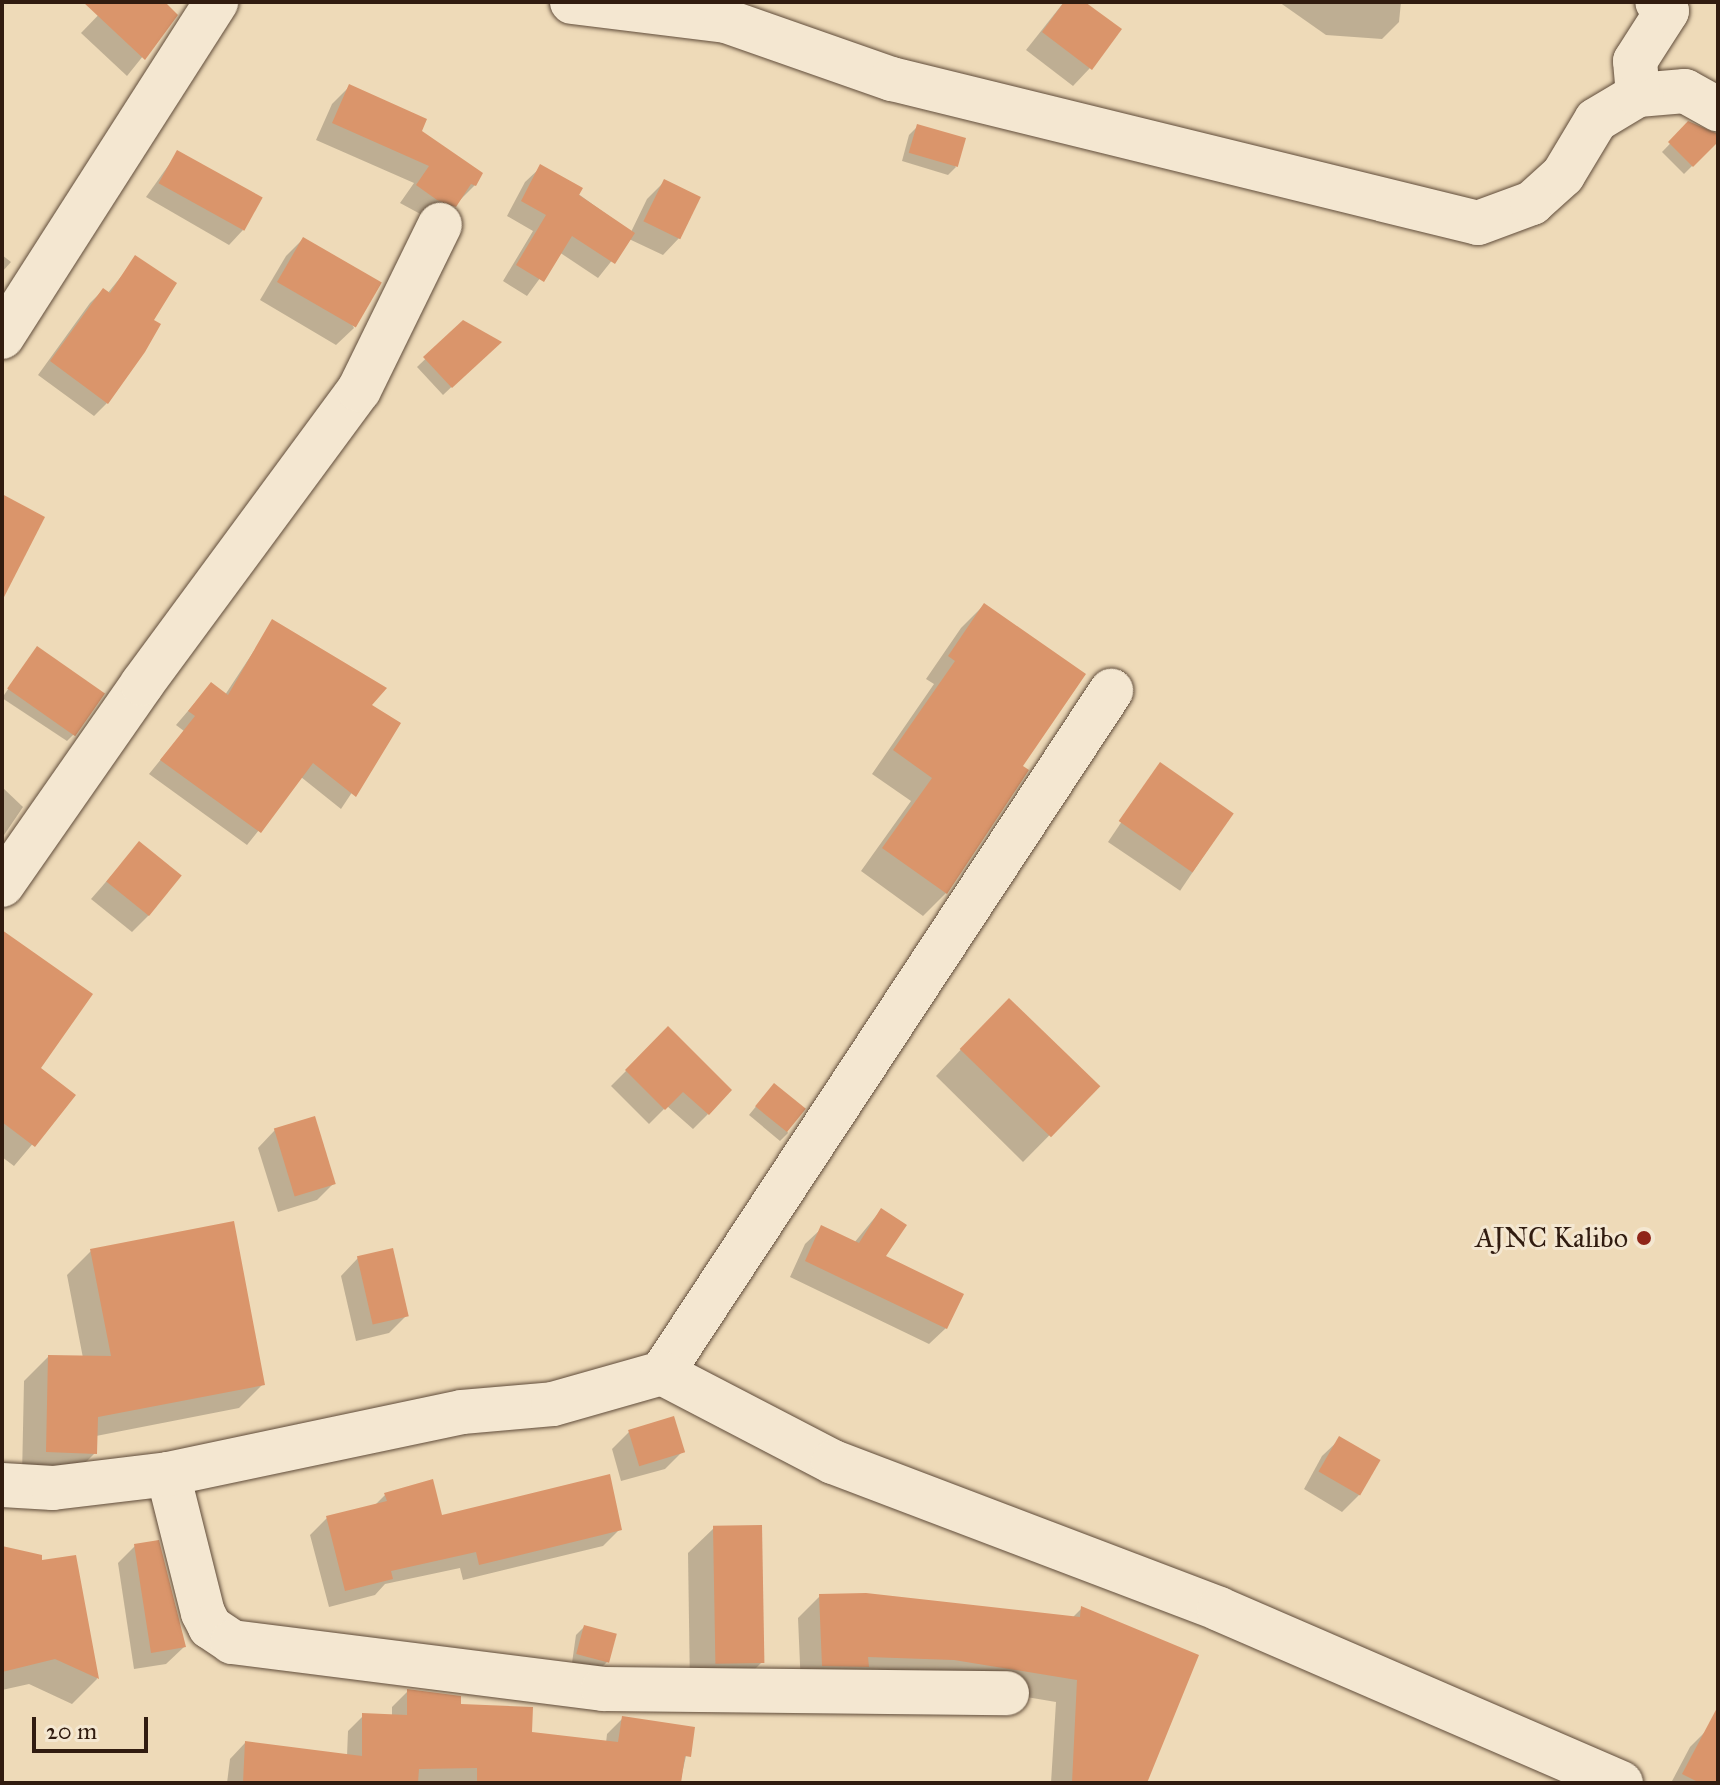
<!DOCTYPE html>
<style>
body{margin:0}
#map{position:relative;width:1720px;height:1785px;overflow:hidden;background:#eedab8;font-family:"IM FELL Great Primer",serif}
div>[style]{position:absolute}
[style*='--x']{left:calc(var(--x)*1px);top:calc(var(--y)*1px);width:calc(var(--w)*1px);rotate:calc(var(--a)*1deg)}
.shadow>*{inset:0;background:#0003;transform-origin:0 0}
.building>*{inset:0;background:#da956b;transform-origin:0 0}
.roads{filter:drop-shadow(0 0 2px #604c3a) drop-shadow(0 0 2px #604c3a)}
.street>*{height:44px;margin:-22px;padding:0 22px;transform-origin:22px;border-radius:22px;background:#f4e7d1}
.dots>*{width:22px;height:22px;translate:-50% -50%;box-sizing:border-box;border:4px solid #f4e7d1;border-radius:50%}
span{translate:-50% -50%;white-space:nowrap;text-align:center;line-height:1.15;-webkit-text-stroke:6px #f4e7d1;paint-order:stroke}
.poi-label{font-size:28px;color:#311c10}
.right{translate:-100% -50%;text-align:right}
.frame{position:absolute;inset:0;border:4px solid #311c10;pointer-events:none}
.scale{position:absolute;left:32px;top:1717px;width:116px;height:36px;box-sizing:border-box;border:4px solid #311c10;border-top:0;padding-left:10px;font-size:24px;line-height:28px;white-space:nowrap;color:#311c10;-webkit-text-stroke:6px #f4e7d1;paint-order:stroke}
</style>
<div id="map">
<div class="shadow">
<div style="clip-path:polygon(111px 2px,162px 2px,176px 15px,127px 76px,81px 33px)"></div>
<div style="clip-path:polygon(1064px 2px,1082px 2px,1090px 68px,1073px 86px,1026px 50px)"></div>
<div style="clip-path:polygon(1279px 2px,1401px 2px,1399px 22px,1382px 39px,1326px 35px)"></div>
<div style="clip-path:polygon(349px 87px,420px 131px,475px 185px,437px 223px,400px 203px,414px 183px,316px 140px,332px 104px)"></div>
<div style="clip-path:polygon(1689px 124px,1718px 140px,1684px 174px,1662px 152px)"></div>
<div style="clip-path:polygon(917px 127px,956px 167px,948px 175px,902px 161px,909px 135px)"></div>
<div style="clip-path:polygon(178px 152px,243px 230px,229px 245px,146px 197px)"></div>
<div style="clip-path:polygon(541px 167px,631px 232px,647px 199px,664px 182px,680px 237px,663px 255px,629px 239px,598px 278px,559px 252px,527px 296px,503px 281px,533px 231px,507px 216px,525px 182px)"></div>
<div style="clip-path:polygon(303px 239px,354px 328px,336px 345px,260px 300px,286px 256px)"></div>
<div style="clip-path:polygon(2px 255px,11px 262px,2px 272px)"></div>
<div style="clip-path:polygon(136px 258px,151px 321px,107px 403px,94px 416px,38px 375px,90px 303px,103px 290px,107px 294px)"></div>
<div style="clip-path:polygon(463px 323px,499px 342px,443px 395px,417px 367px)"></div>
<div style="clip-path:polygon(984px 605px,1020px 767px,946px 893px,923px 916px,861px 871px,911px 801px,872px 774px,934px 684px,926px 679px,961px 628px)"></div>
<div style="clip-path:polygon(273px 622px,369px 705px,398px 723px,341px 809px,301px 777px,247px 845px,149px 774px,184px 731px,176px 725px,211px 684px,225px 695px)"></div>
<div style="clip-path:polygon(30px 657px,75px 733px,67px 741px,2px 698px)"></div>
<div style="left:1160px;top:765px;width:87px;height:93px;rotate:34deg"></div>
<div style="clip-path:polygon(2px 787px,23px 807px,2px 838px)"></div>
<div style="clip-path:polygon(139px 844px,149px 915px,132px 932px,91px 899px)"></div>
<div style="clip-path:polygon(2px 948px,38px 1069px,73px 1096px,14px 1166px,2px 1157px)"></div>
<div style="clip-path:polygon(983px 1026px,1097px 1087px,1023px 1162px,936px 1076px)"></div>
<div style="clip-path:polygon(668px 1029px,708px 1114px,693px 1129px,667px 1106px,649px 1124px,611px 1086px)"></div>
<div style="clip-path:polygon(766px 1094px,788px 1133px,780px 1141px,749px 1115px)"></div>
<div style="clip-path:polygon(275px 1130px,334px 1183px,317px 1200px,278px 1212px,258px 1148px)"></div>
<div style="clip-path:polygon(881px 1210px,883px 1257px,946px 1328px,929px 1344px,790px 1277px,805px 1244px,822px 1228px,854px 1243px)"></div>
<div style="clip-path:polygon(91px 1251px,263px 1384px,239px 1408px,96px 1436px,95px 1453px,71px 1477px,22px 1476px,24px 1381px,48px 1357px,83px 1358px,67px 1275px)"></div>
<div style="clip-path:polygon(358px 1258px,406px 1316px,389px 1333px,356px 1341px,341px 1276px)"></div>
<div style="clip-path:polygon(629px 1432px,682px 1452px,665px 1469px,621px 1481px,612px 1449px)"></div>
<div style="clip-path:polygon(1340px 1439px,1360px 1494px,1342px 1512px,1304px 1489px,1322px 1456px)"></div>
<div style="clip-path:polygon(386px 1494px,441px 1518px,620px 1529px,603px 1546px,463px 1580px,460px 1568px,385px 1584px,375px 1595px,329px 1607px,310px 1535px,327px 1518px,373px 1507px)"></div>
<div style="clip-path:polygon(714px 1528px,762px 1662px,736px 1688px,690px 1689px,688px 1553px)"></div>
<div style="clip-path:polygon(135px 1546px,184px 1647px,166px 1664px,134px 1669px,118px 1563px)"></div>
<div style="clip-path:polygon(2px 1548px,41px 1563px,74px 1557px,97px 1679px,72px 1704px,29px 1684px,2px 1690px)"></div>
<div style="clip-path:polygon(820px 1596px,1072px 1618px,1082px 1608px,1144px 1783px,1051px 1783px,1056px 1702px,931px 1681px,801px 1688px,798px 1618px)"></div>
<div style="clip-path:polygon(584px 1627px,607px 1662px,599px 1670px,572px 1663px,576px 1635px)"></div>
<div style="clip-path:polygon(408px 1691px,530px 1734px,606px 1743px,607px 1734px,622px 1719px,692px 1729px,680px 1783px,227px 1783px,230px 1759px,245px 1743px,347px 1756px,348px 1731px,363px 1716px,392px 1716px,392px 1707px)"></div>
<div style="clip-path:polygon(1707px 1730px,1718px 1736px,1718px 1783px,1671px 1783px,1690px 1747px)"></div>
</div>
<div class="building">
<div style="clip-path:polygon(83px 2px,165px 2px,178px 15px,145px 60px)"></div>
<div style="clip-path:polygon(1064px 2px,1085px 2px,1122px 29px,1092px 70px,1042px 32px)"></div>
<div style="clip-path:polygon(349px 84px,427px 119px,422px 131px,483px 173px,476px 186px,471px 184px,456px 207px,437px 200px,416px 185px,429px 166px,332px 123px)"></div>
<div style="clip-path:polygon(1688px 121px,1718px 134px,1718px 142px,1693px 167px,1668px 142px)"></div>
<div style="left:917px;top:124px;width:51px;height:30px;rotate:16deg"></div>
<div style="left:177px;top:150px;width:98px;height:38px;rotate:29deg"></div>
<div style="clip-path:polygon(540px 164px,583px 188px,579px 195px,635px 233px,615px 264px,572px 236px,544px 282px,516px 265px,546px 215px,521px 201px)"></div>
<div style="left:664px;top:179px;width:41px;height:47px;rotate:26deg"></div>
<div style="left:303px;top:237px;width:91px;height:52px;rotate:30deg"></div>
<div style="clip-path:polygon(135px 255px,177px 283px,154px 320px,161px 324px,145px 352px,108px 404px,50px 361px,103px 288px,110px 293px)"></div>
<div style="clip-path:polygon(463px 320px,502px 342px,452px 388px,423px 357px)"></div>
<div style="clip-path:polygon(2px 494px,45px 517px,2px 601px)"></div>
<div style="clip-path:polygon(984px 603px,1086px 674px,1023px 766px,1029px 770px,947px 894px,882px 848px,932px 778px,893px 750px,955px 661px,948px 656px)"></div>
<div style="clip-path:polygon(272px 619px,387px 688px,372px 705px,401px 723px,356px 797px,313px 763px,261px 833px,160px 760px,195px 716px,188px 711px,211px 682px,228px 695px)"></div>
<div style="left:37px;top:646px;width:83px;height:52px;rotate:35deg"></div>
<div style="left:1160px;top:762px;width:90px;height:72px;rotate:35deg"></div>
<div style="left:139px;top:841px;width:55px;height:52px;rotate:39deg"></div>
<div style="clip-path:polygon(2px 930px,93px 994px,41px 1068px,76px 1095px,35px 1147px,2px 1122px)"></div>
<div style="left:1009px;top:998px;width:127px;height:71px;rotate:44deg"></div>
<div style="clip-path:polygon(668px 1026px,732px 1090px,709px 1115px,683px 1092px,665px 1110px,625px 1070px)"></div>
<div style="left:774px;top:1083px;width:41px;height:30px;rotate:39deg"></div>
<div style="left:315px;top:1116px;width:71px;height:43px;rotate:73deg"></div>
<div style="clip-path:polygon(881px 1208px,907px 1225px,886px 1256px,964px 1294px,947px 1329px,805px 1261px,821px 1225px,859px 1243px)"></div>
<div style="clip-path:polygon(234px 1221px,265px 1385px,98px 1417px,97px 1454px,46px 1452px,48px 1355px,111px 1356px,90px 1249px)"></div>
<div style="left:393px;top:1248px;width:70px;height:37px;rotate:77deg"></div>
<div style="left:674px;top:1416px;width:38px;height:48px;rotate:73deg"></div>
<div style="left:1339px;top:1436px;width:48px;height:41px;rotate:30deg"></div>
<div style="clip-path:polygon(610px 1474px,622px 1530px,479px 1565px,476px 1552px,391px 1571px,393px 1579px,345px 1591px,326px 1516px,387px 1501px,384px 1493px,433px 1479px,442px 1515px)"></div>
<div style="left:762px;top:1525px;width:138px;height:49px;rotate:89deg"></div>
<div style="clip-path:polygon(159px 1540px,186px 1647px,151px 1653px,134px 1544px)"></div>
<div style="clip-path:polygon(2px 1546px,42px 1555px,42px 1560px,76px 1555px,99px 1679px,55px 1659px,2px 1672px)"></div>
<div style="clip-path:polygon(866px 1593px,1080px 1617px,1081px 1606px,1199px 1655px,1147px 1783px,1072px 1783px,1077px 1680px,954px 1660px,868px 1657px,869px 1667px,822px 1666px,819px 1594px)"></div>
<div style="left:584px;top:1625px;width:34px;height:30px;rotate:15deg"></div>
<div style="clip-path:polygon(407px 1689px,461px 1696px,461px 1704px,533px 1707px,532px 1732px,618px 1742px,622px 1716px,695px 1727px,691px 1757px,685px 1756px,681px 1783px,477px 1783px,477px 1768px,419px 1769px,418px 1783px,243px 1783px,245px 1741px,362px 1756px,362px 1713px,407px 1715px)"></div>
<div style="clip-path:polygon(1718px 1706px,1718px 1783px,1700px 1783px,1682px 1774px)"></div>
</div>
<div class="roads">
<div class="street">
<div style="--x:572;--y:2;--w:155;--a:7"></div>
<div style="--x:726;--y:21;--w:176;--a:19.3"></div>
<div style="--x:892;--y:79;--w:603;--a:13.81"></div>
<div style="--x:1478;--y:223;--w:58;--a:-20.3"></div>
<div style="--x:1532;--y:203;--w:42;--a:-42.1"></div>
<div style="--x:1563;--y:175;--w:64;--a:-59"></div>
<div style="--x:1596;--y:120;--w:49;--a:-30.8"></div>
<div style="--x:1638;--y:95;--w:47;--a:-4.9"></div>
<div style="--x:1685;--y:91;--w:38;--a:29"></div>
<div style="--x:1638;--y:95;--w:34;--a:-95"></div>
<div style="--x:1635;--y:61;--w:59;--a:-57.4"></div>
<div style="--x:1667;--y:11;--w:13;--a:-138"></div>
<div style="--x:2;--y:337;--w:398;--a:-57.4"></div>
<div style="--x:2;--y:885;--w:245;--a:-55.1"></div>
<div style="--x:142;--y:684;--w:365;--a:-53.6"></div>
<div style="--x:359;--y:390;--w:184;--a:-63.9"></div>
<div style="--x:662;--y:1373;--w:817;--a:-56.64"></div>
<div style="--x:168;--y:1474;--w:143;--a:75.9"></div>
<div style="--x:203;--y:1613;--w:16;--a:63"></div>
<div style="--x:210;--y:1627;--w:27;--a:34"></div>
<div style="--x:232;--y:1642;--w:374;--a:7.2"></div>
<div style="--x:603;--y:1689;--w:404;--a:0.6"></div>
<div style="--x:2;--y:1485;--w:51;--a:3.4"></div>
<div style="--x:53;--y:1488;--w:116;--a:-6.9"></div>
<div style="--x:168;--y:1474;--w:300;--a:-11.9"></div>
<div style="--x:462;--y:1412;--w:91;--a:-5"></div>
<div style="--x:553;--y:1404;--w:113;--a:-15.9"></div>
<div style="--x:662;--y:1373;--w:193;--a:27.5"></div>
<div style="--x:833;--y:1462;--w:413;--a:20.8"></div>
<div style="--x:1219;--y:1609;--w:438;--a:23.4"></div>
</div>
</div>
<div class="dots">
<div style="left:1644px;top:1238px;background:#8f2418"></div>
</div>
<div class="poi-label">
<span class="right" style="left:1628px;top:1238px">AJNC Kalibo</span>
</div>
<div class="frame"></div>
<div class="scale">20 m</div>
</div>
